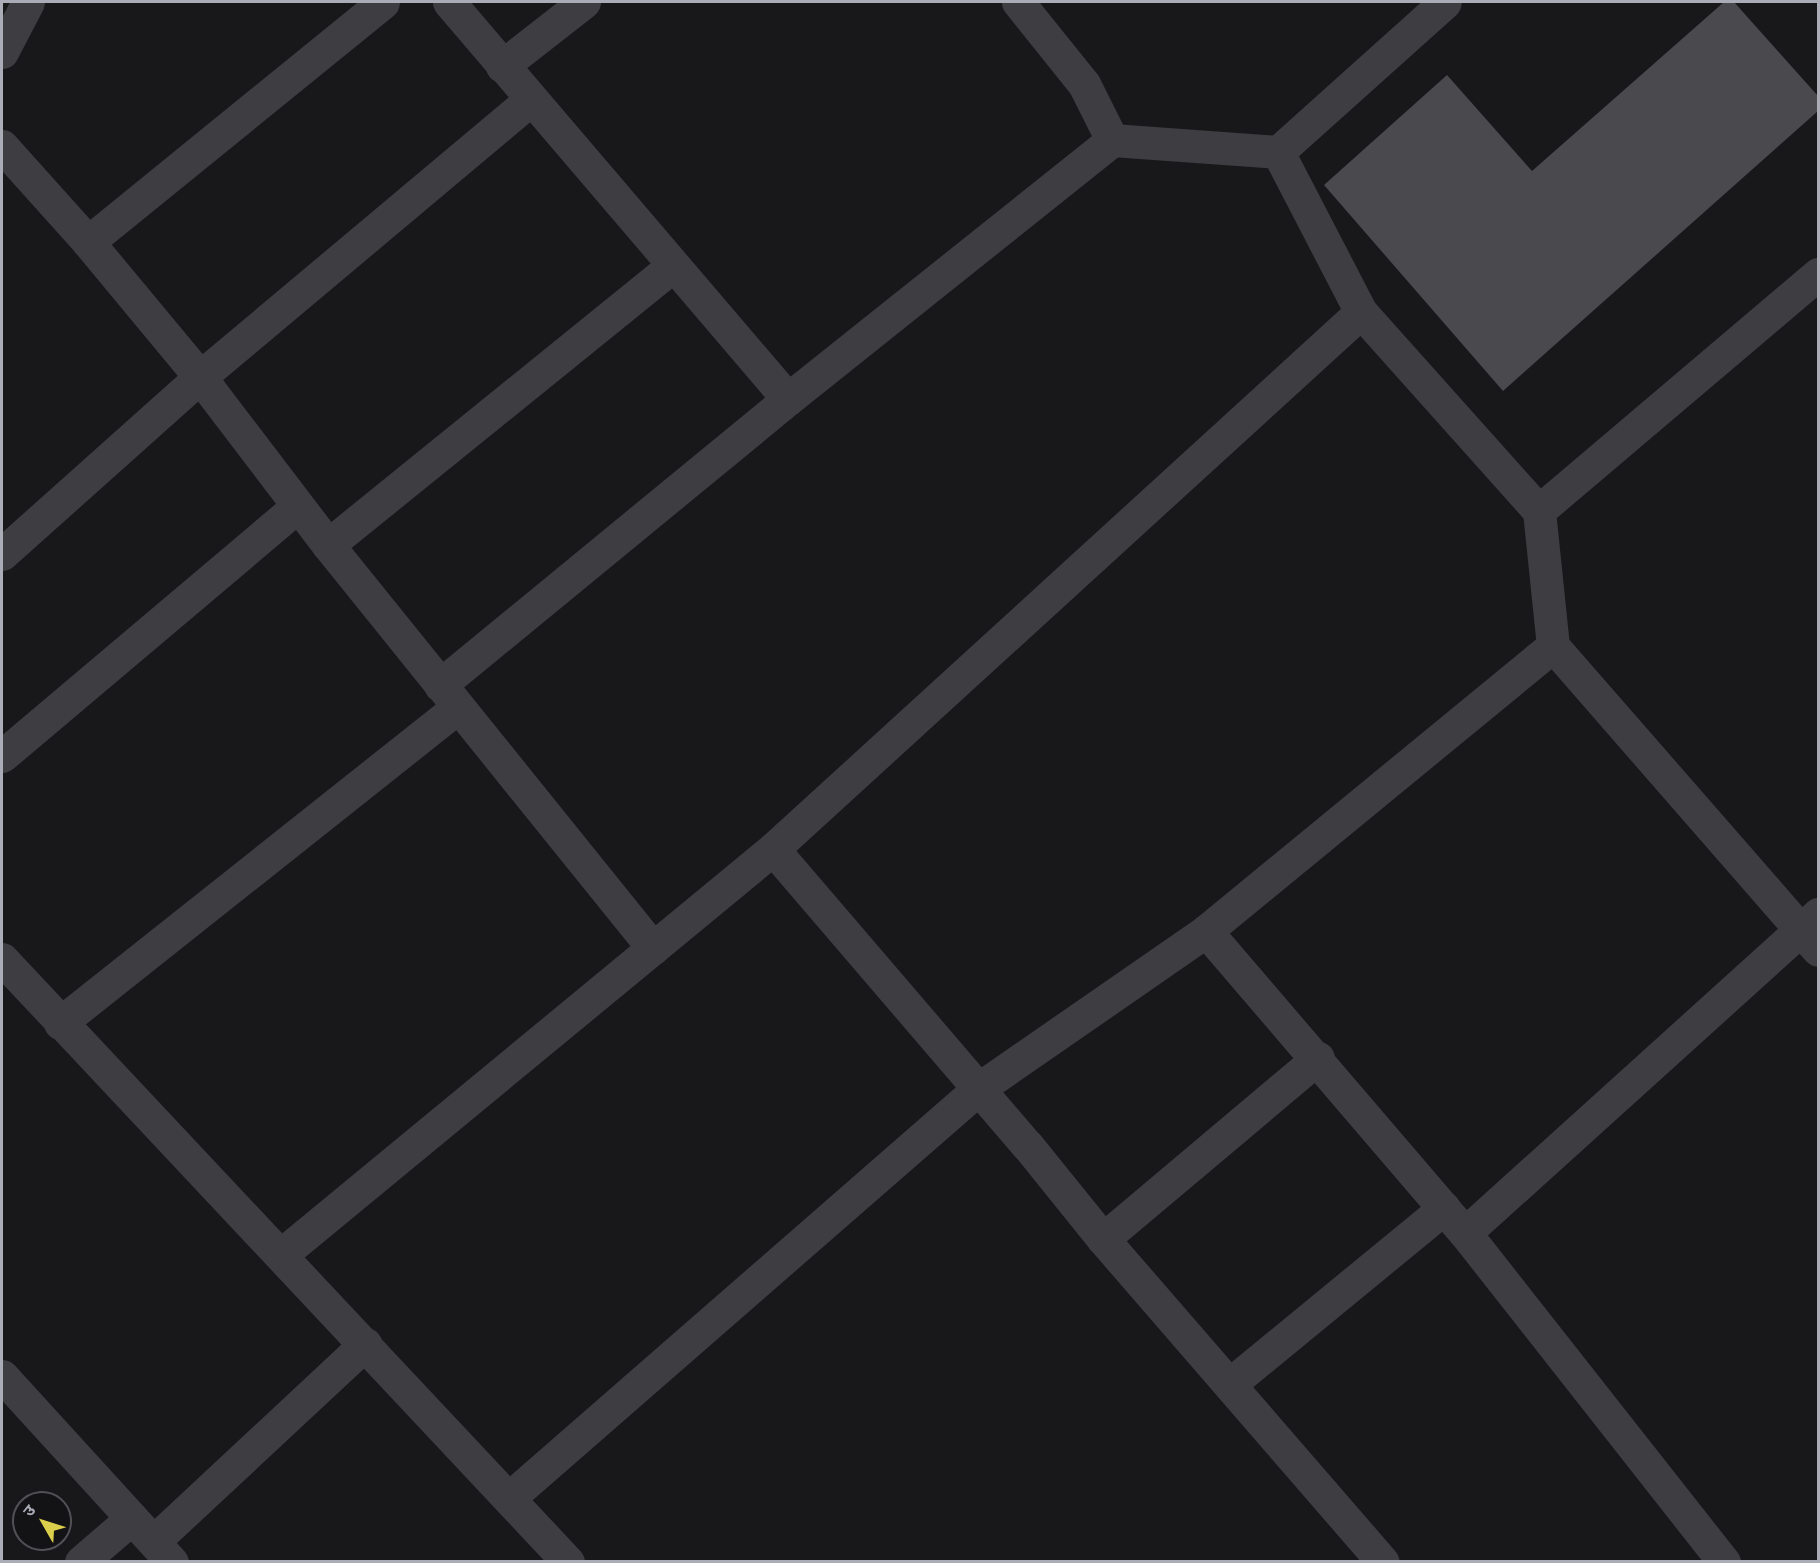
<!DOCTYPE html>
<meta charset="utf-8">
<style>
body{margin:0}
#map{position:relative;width:1820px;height:1563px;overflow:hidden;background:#181719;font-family:"DejaVu Sans","Noto Sans Devanagari",sans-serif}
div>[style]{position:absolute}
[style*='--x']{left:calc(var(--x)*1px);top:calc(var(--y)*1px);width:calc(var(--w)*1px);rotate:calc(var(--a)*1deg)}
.building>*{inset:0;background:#4a494e}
.minor>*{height:33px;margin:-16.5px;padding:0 16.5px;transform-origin:16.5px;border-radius:16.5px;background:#3e3e42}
span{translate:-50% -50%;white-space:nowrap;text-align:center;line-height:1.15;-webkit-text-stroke:6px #131214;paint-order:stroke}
.frame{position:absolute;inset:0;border:3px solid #abacb7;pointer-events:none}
.north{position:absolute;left:12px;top:1491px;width:60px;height:60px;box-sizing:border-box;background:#131214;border:2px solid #505055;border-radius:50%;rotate:309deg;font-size:16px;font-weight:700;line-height:24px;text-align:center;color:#abacb7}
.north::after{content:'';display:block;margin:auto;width:21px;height:27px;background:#dcce4d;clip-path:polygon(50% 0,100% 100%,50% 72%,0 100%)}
</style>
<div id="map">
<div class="building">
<div style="clip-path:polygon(1724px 2px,1734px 2px,1818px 96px,1818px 111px,1503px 391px,1324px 185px,1447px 75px,1532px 171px)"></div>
</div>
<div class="minor">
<div style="--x:449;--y:2;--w:522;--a:49.51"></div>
<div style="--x:1018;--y:2;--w:105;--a:51.2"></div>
<div style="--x:1084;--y:84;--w:63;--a:63.4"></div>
<div style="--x:2;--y:52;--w:56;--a:-62.5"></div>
<div style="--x:502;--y:66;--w:104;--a:-38"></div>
<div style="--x:2;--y:146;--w:129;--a:48.1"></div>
<div style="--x:88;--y:242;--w:175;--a:50.3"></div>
<div style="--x:200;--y:377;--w:211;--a:52.7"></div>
<div style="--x:328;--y:545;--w:518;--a:51.12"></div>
<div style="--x:1278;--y:152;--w:180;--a:62.6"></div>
<div style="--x:88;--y:242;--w:380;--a:-39.1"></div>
<div style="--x:1818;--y:274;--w:366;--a:139.7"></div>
<div style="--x:1539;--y:511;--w:136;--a:84.1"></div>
<div style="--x:1553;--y:646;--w:403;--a:48.9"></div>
<div style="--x:328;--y:545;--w:444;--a:-39"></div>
<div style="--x:2;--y:554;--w:266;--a:-41.8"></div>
<div style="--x:200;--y:377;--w:431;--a:-40"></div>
<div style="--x:440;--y:685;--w:450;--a:-39.4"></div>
<div style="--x:788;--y:399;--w:415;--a:-38.6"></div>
<div style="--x:1112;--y:140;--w:166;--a:4.1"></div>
<div style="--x:1278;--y:152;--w:224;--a:-41.9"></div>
<div style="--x:2;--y:756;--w:387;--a:-40.2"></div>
<div style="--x:773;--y:849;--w:391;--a:49.4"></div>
<div style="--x:1028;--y:1146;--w:119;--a:51.1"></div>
<div style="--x:1103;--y:1239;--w:427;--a:49.1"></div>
<div style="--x:1206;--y:931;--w:398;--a:49.4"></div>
<div style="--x:1465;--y:1233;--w:419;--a:51.8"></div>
<div style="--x:2;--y:959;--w:827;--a:46.81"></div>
<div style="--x:60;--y:1023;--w:508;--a:-38.45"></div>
<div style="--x:1465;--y:1233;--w:476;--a:-42.1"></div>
<div style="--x:1103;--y:1239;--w:281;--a:-40.1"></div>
<div style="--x:282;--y:1254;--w:636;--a:-39.52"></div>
<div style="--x:773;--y:849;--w:796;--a:-42.4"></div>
<div style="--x:1361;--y:312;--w:267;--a:48.2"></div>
<div style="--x:2;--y:1376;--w:252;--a:47.6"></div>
<div style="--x:1230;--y:1384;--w:277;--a:-39.4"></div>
<div style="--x:509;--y:1498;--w:622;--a:-41.09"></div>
<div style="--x:978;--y:1089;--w:277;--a:-34.7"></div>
<div style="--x:1206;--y:931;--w:449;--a:-39.4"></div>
<div style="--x:154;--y:1541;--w:289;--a:-43"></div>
<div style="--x:81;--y:1562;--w:67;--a:-40.8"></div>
</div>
<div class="frame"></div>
<div class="north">उ</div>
</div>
